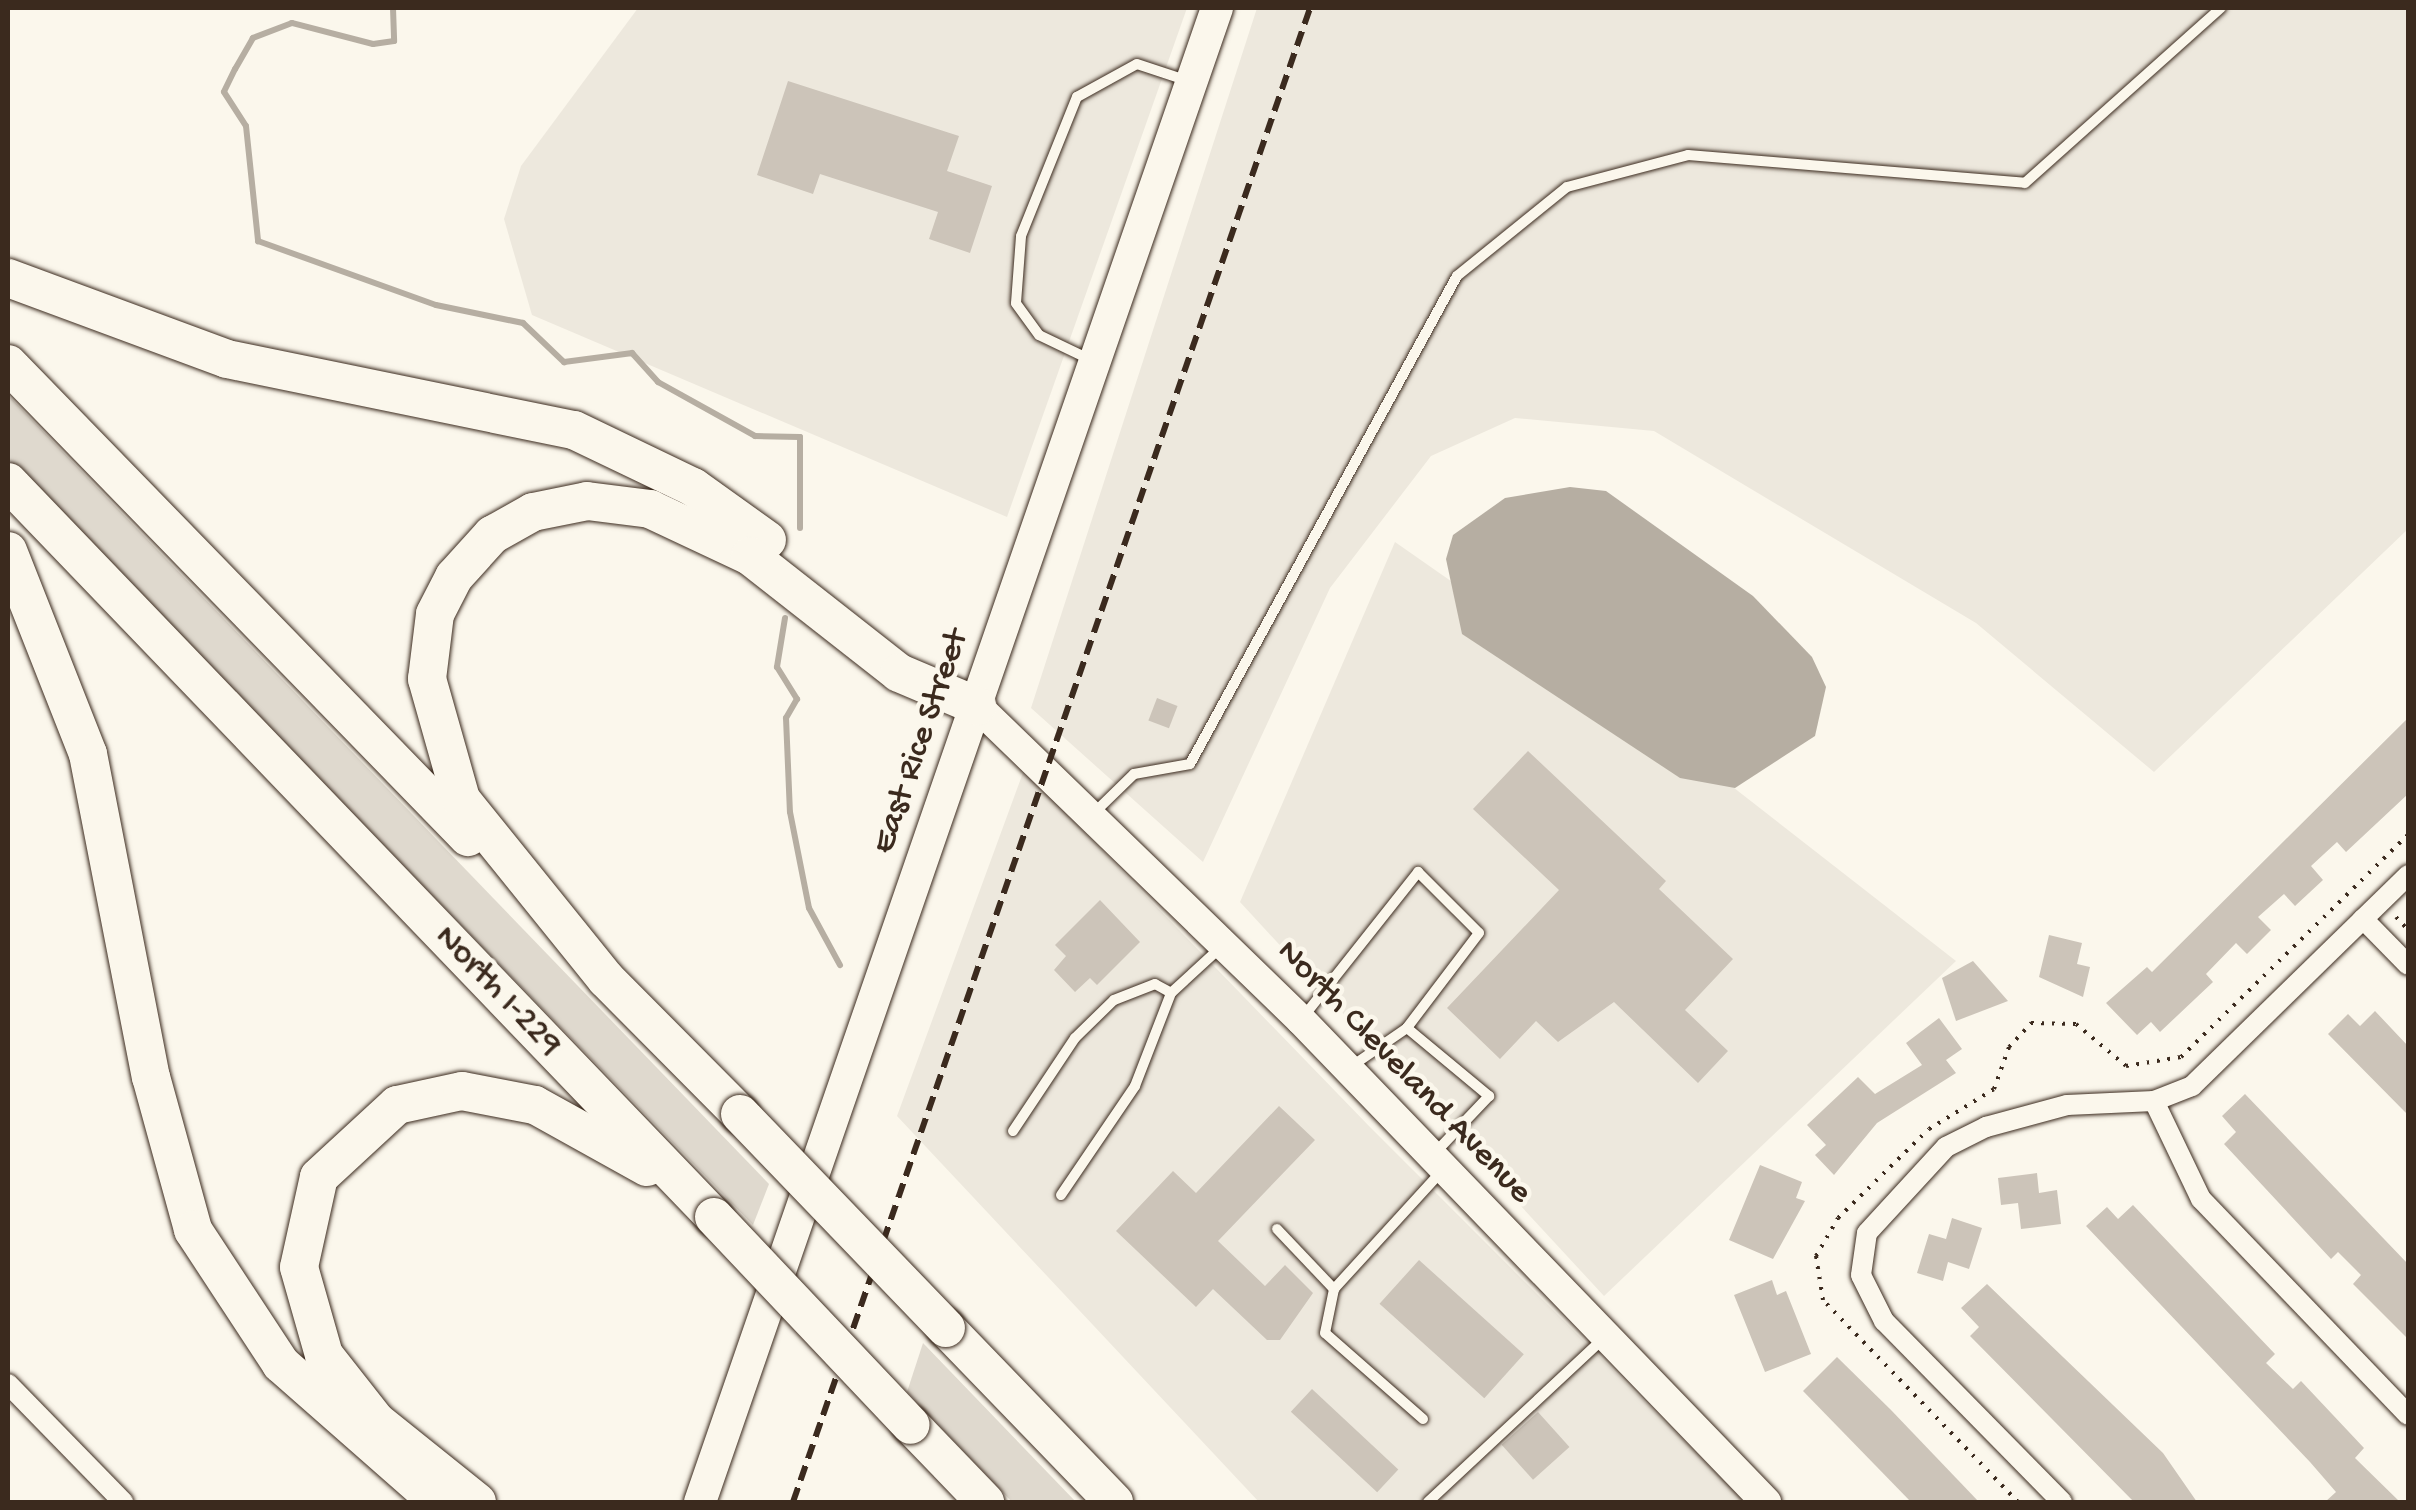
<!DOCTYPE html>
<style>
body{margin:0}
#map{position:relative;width:2416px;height:1510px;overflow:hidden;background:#fbf7ec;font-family:"Gochi Hand",sans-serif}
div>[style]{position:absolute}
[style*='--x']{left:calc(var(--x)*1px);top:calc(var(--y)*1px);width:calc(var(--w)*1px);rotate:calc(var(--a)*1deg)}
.built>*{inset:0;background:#ede8dd}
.green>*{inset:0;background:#dfd9ce}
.water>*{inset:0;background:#b6aea2}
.stream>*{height:6px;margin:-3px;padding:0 3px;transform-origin:3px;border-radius:3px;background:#b6aea2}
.building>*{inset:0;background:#ccc4b9;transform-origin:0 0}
.path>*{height:4px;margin-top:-2px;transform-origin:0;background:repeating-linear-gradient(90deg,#3b2a1e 0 2.5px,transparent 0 10.5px)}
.roads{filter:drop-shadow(0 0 2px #3b2a1e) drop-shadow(0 0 2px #3b2a1e)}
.lane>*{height:10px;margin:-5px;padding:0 5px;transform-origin:5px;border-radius:5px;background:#fbf7ec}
.street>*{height:20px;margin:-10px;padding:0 10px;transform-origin:10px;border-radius:10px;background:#fbf7ec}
.secondary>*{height:30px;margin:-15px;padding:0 15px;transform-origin:15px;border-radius:15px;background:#fbf7ec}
.primary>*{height:32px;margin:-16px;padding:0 16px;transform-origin:16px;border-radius:16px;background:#fbf7ec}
.highway>*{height:38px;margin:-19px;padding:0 19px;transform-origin:19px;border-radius:19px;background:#fbf7ec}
.rail>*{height:6px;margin-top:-3px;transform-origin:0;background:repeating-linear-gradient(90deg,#3b2a1e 0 15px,transparent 0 23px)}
.bridges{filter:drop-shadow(0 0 2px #3b2a1e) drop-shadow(0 0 2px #3b2a1e)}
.highway-bridge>*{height:38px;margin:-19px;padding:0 19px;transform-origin:19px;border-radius:19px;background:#fbf7ec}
span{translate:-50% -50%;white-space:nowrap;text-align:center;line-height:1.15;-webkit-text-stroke:9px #fbf7ec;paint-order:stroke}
.street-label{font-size:35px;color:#3b2a1e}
.frame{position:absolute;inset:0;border:10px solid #3b2a1e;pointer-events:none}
</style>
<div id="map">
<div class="built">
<div style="clip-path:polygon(638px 8px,1187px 8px,1007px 517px,532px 315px,504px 219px,521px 166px)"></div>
<div style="clip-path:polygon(1257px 8px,2408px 8px,2408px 529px,2154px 772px,1976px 623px,1654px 431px,1515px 418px,1431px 456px,1330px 588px,1203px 862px,1031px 708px)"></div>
<div style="clip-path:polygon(1395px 542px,1620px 699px,1956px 961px,1604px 1296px,1240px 902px)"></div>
<div style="clip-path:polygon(1024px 770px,1368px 1125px,1745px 1502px,1259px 1502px,897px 1116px)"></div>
</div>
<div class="green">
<div style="clip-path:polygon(8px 395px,769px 1184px,753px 1225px,8px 459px)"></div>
<div style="clip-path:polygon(923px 1343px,1076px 1502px,1012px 1502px,907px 1392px)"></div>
</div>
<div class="water">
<div style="clip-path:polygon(1570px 487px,1606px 491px,1753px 596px,1812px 657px,1826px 687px,1815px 736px,1735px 788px,1680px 778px,1462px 634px,1446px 559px,1453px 535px,1505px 498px)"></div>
</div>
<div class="stream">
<div style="--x:393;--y:8;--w:33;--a:88"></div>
<div style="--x:394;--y:41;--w:21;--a:172"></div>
<div style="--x:373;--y:44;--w:84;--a:-165.5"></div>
<div style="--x:292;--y:23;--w:42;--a:159"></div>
<div style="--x:253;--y:38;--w:36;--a:120"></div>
<div style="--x:235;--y:69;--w:25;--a:116"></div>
<div style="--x:224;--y:92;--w:40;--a:57.1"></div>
<div style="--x:246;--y:126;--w:116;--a:84"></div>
<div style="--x:258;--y:241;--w:189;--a:19.8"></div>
<div style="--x:436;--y:305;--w:89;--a:11.7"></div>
<div style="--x:523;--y:323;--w:57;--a:43.6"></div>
<div style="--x:564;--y:362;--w:69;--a:-7.5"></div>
<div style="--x:632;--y:353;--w:39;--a:48"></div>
<div style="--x:658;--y:382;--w:111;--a:29.1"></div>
<div style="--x:755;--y:436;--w:45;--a:1.3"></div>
<div style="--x:800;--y:437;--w:91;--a:90"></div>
<div style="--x:785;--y:618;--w:50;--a:99.3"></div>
<div style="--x:777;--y:667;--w:38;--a:58"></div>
<div style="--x:797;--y:699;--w:22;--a:120"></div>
<div style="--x:786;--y:718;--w:94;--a:87.6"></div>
<div style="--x:790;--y:812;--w:98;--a:78.8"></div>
<div style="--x:809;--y:908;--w:65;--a:61.5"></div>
</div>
<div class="building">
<div style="clip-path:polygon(788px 81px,959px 136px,947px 171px,992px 186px,970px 253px,929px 239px,938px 212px,820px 174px,813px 194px,757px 175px)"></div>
<div style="left:1157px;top:698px;width:22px;height:24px;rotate:21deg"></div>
<div style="clip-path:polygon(2408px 718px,2408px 794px,2346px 852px,2337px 842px,2311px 866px,2323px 880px,2295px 906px,2284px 894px,2258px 917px,2271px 930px,2247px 954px,2236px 943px,2206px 974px,2213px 982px,2160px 1032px,2151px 1022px,2137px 1035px,2106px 1003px,2147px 967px,2152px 972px)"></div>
<div style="clip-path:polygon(1528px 751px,1666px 881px,1659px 889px,1733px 959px,1685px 1010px,1728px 1051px,1698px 1083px,1614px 1002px,1558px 1042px,1536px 1021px,1500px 1059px,1447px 1008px,1559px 890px,1473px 809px)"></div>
<div style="clip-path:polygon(1100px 900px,1140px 942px,1097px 985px,1090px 978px,1075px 992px,1054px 970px,1066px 956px,1055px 945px)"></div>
<div style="clip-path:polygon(2049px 935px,2082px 943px,2077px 964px,2090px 967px,2083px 997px,2039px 977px)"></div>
<div style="clip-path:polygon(1973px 961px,2008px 1001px,1956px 1021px,1942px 978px)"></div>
<div style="clip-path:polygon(2375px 1011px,2408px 1046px,2408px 1115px,2328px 1034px,2348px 1014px,2360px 1026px)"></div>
<div style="clip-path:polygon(1939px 1018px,1962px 1049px,1946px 1060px,1956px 1073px,1877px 1123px,1834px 1175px,1815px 1155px,1826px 1145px,1807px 1125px,1858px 1077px,1875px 1094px,1922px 1065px,1906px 1043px)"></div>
<div style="clip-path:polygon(2245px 1094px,2408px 1264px,2408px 1339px,2353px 1284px,2361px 1275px,2338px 1252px,2331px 1259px,2224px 1144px,2236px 1132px,2222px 1116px)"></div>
<div style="clip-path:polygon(1279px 1106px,1315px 1140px,1218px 1241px,1265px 1286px,1285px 1265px,1313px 1293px,1280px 1340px,1267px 1340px,1213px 1289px,1196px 1307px,1116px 1231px,1173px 1171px,1196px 1193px)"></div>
<div style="clip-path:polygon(1760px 1165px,1802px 1182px,1796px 1198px,1805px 1201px,1773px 1259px,1729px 1240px)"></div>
<div style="clip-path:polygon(2037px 1173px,2039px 1193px,2057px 1190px,2061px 1224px,2021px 1229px,2018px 1203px,2001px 1205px,1998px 1178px)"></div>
<div style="clip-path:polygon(2133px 1205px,2275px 1354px,2266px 1363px,2293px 1389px,2301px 1381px,2364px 1448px,2355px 1458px,2400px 1502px,2325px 1502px,2336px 1492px,2310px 1462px,2086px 1226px,2107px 1207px,2118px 1219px)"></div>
<div style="clip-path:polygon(1952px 1218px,1982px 1228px,1969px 1269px,1948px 1262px,1943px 1281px,1917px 1273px,1929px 1234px,1946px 1239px)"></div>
<div style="left:1419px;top:1260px;width:141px;height:59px;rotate:42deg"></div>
<div style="clip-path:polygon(1772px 1280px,1777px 1295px,1786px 1291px,1811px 1354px,1765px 1372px,1734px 1295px)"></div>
<div style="clip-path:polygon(1987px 1284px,2163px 1453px,2197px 1502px,2134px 1502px,1970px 1336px,1979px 1327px,1961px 1308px)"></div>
<div style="clip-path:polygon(1837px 1357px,1891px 1410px,1979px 1502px,1911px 1502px,1803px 1391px)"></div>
<div style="left:1312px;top:1389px;width:118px;height:31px;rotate:43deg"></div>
<div style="left:1538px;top:1412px;width:47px;height:49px;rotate:48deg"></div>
</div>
<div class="path">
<div style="--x:2396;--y:917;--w:18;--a:47"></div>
<div style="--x:2018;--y:1502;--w:281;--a:-134"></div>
<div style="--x:1823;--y:1300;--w:45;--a:-99"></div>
<div style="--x:1816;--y:1256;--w:44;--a:-59.9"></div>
<div style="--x:1838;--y:1218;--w:127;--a:-44.4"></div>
<div style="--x:1929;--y:1129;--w:76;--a:-31.6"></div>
<div style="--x:1994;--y:1089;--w:45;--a:-70.3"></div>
<div style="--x:2009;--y:1047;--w:33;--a:-47"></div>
<div style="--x:2031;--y:1023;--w:45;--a:1.3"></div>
<div style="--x:2076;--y:1024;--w:65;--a:40"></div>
<div style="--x:2126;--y:1066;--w:56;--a:-9.3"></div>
<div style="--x:2181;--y:1057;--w:318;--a:-44.4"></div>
</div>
<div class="roads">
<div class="lane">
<div style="--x:1089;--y:359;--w:55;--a:-154.4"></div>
<div style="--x:1039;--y:335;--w:39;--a:-126"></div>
<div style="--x:1016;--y:303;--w:67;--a:-85.7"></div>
<div style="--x:1021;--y:236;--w:150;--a:-68.1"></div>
<div style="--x:1077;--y:97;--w:68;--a:-28.8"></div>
<div style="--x:1137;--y:64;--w:51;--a:18.4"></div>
<div style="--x:1094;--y:813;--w:56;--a:-44.3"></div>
<div style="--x:1134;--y:774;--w:57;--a:-10.1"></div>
<div style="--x:1190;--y:764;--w:556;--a:-61.32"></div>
<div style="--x:1457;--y:276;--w:141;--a:-39"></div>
<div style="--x:1567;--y:187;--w:125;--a:-14.8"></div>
<div style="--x:1688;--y:155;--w:338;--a:4.7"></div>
<div style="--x:2025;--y:183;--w:263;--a:-41.8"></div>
<div style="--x:1304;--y:1016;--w:184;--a:-51.6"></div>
<div style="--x:1418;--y:872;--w:86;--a:45"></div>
<div style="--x:1479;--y:933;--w:119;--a:127.2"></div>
<div style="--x:1349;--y:1068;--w:70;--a:-34.6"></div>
<div style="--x:1407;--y:1028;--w:107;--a:39.7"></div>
<div style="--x:1489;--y:1096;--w:79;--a:133.5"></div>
<div style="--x:1013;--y:1131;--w:112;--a:-56.3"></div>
<div style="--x:1075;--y:1038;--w:54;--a:-44.3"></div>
<div style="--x:1114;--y:1000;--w:44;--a:-21.3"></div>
<div style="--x:1155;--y:984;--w:18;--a:29"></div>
<div style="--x:1061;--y:1195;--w:132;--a:-55.8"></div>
<div style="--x:1135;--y:1086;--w:100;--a:-68.8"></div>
<div style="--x:1171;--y:993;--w:67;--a:-42.6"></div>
<div style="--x:1277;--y:1229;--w:83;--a:46.5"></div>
<div style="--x:1423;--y:1419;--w:130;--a:-138.7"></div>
<div style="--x:1325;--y:1333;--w:45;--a:-78.4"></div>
<div style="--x:1334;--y:1289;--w:157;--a:-47.6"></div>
<div style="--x:1428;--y:1502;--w:239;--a:-43"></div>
</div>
<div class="street">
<div style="--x:2363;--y:919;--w:64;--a:45.6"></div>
<div style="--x:2154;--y:1101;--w:109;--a:64.4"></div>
<div style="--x:2201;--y:1199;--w:299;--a:46.2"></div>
<div style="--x:8;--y:1384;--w:165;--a:45.7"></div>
<div style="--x:2062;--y:1502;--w:254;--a:-134.5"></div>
<div style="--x:1884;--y:1321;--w:51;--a:-116.6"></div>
<div style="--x:1861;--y:1275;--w:42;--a:-81.9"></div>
<div style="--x:1867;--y:1233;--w:117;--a:-47.4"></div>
<div style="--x:1946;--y:1147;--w:45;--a:-26.6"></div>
<div style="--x:1986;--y:1127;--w:84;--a:-15.2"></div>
<div style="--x:2067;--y:1105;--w:87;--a:-2.6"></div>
<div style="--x:2154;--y:1101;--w:41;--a:-21.5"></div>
<div style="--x:2192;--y:1086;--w:302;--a:-44.3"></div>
</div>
<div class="secondary">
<div style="--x:977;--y:706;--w:451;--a:44.1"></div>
<div style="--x:1301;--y:1020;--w:670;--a:46.03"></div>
</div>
<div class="primary">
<div style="--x:700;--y:1502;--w:1581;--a:-70.91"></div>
</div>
<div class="highway">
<div style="--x:8;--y:278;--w:233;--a:20.3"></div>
<div style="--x:227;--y:359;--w:354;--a:11.6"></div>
<div style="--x:574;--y:430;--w:132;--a:25.6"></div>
<div style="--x:693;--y:487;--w:91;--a:35.6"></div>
<div style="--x:8;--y:364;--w:660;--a:45.8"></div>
<div style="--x:8;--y:482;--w:1019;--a:46.15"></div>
<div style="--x:8;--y:551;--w:218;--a:68.5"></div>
<div style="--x:88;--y:754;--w:329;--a:79"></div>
<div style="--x:151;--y:1077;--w:159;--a:74.6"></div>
<div style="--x:193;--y:1230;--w:160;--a:56.7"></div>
<div style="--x:281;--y:1364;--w:209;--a:41.3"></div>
<div style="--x:740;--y:1114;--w:190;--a:-134.8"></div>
<div style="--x:606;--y:979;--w:231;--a:-128.9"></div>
<div style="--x:461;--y:799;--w:125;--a:-105.8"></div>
<div style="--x:427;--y:679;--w:65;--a:-83"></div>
<div style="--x:435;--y:614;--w:42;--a:-62.8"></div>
<div style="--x:454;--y:577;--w:57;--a:-47.9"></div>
<div style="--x:492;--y:535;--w:47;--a:-29.3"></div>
<div style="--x:533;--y:512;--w:55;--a:-11.5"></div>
<div style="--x:587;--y:501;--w:64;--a:7.2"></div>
<div style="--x:650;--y:509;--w:110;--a:25.2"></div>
<div style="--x:750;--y:556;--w:189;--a:38.1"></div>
<div style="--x:899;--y:673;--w:85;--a:22.9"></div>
<div style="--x:946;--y:1328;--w:242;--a:46"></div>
<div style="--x:911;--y:1425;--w:107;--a:46.1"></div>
<div style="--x:477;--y:1502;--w:129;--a:-141.3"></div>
<div style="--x:376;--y:1421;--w:84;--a:-128.2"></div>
<div style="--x:324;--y:1355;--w:91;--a:-105.9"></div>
<div style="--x:299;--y:1267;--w:92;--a:-77.5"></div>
<div style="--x:319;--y:1177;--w:106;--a:-42.7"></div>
<div style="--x:397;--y:1105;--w:66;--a:-12.2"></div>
<div style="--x:462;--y:1091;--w:74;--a:10.9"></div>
<div style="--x:535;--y:1105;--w:128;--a:29"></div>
</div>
</div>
<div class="rail">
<div style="--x:793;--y:1502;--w:1581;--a:-70.91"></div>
</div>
<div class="bridges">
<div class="highway-bridge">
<div style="--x:740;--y:1114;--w:297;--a:46.1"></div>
<div style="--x:714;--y:1217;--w:286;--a:46.6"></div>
</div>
</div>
<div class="street-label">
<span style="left:922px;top:742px;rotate:-71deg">East Rice Street</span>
<span style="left:497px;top:992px;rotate:46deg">North I-229</span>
<span style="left:1403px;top:1073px;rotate:46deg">North Cleveland Avenue</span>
</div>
<div class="frame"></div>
</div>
